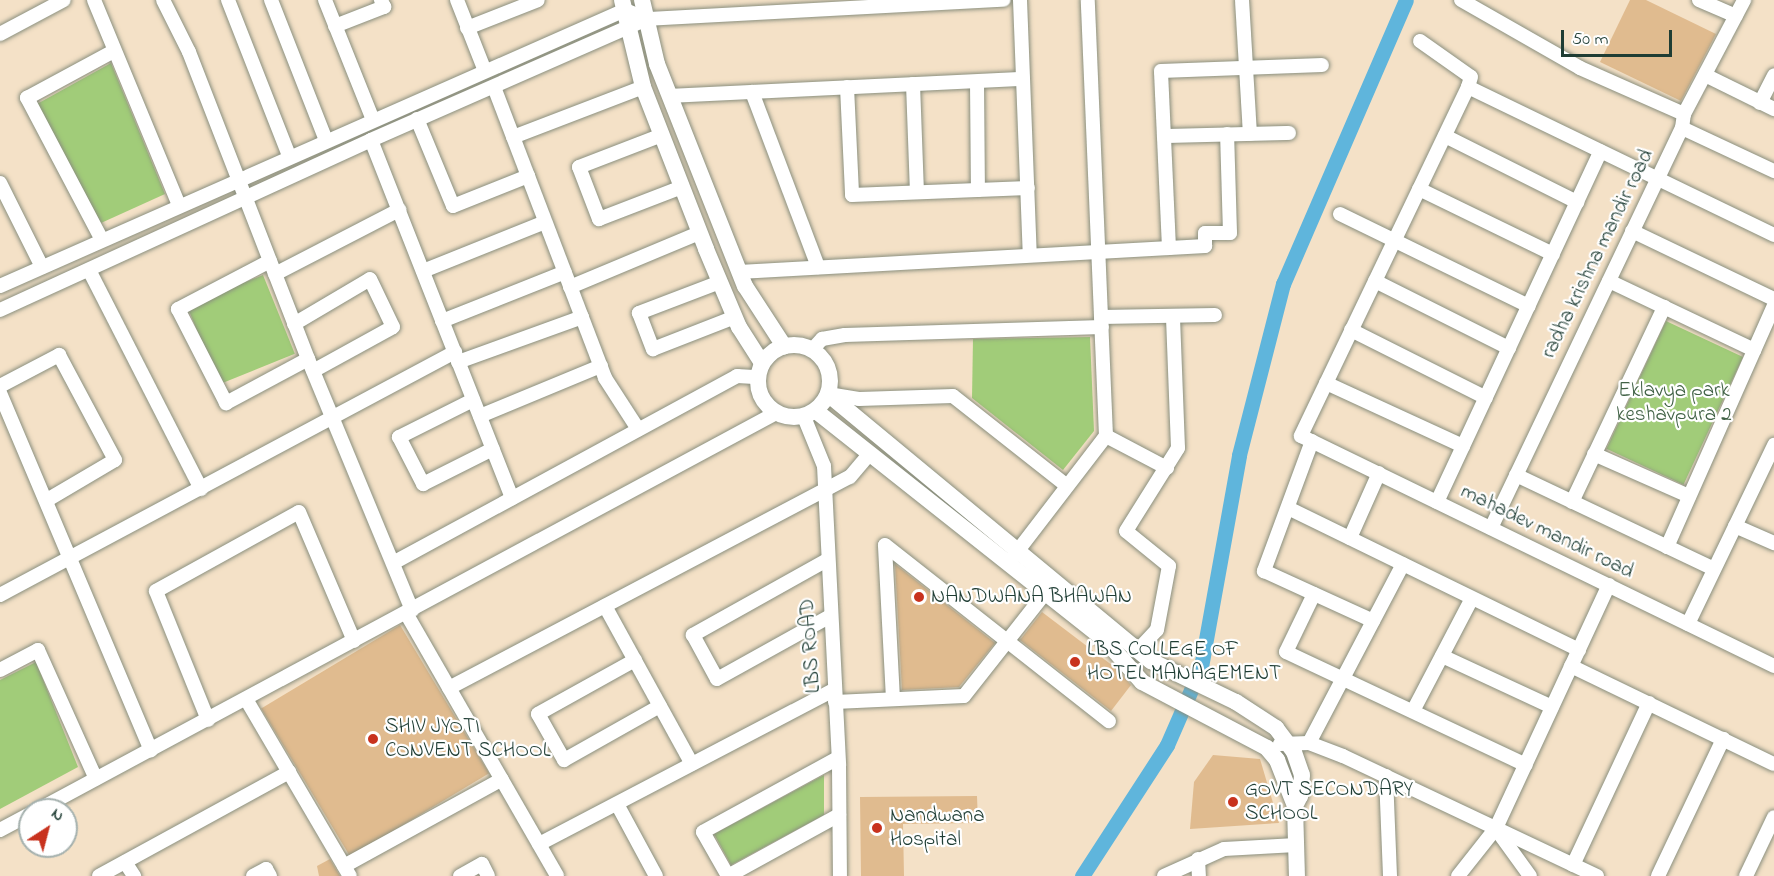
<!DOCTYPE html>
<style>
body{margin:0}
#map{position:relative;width:1774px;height:876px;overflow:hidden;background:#f4e1c7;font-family:"Indie Flower",sans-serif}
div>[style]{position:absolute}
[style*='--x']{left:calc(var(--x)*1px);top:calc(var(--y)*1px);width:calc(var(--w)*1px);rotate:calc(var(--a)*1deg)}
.green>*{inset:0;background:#a1cc79;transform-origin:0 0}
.canal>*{height:15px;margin:-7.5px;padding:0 7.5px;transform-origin:7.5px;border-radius:7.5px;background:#5fb5dc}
.building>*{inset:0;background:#e0bb8f;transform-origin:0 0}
.roads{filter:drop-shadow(0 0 2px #8a8f7e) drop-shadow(0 0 2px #8a8f7e)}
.minor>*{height:14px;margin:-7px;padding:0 7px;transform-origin:7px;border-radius:7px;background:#fff}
.tertiary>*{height:16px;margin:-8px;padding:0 8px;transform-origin:8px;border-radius:8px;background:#fff}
.tertiary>.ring{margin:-8px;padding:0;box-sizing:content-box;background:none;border:16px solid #fff;border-radius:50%}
.dots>*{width:16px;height:16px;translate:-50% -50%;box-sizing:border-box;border:3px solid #fff;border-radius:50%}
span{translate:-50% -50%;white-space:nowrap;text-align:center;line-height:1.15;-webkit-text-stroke:4.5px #fff;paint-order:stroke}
.street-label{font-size:21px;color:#1f3d34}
.park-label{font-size:21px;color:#406145}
.poi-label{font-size:21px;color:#1f3d34}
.left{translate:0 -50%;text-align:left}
.north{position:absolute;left:18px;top:798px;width:60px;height:60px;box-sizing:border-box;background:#fff;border:2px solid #a5b1ae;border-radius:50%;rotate:36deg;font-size:16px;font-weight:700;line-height:24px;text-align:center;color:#1f3d34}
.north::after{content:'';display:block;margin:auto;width:21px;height:27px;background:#c8321e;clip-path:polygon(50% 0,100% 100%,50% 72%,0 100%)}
.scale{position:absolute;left:1561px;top:30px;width:111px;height:27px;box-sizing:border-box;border:3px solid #1f3d34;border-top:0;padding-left:8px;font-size:18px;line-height:21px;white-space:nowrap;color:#1f3d34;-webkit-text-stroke:4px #fff;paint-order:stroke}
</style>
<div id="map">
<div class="green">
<div style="clip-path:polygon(111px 63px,165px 194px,101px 223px,37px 104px)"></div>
<div style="left:263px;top:275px;width:85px;height:82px;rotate:68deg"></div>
<div style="left:1666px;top:321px;width:85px;height:141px;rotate:25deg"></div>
<div style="clip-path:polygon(1090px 337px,1094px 431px,1063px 470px,972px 398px,973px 339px)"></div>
<div style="clip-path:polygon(36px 662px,78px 767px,0 809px,0 680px)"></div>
<div style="clip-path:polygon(824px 775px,824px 815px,731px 865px,714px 834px)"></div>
</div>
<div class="canal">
<div style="--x:1082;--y:876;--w:156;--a:-57"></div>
<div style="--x:1167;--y:745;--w:85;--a:-66.4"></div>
<div style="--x:1201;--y:667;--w:215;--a:-79.8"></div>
<div style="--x:1239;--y:455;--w:177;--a:-75.6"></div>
<div style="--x:1283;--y:284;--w:309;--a:-66.6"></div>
</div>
<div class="building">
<div style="clip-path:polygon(1630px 0,1646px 0,1716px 34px,1681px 101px,1600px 62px)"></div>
<div style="clip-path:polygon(895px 564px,995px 643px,959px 687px,902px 690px)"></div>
<div style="clip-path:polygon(1042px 612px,1117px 669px,1131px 685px,1111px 711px,1020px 640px)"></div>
<div style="left:400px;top:625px;width:173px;height:162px;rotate:59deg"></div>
<div style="clip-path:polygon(1213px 755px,1260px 759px,1279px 823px,1190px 829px,1194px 782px)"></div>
<div style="clip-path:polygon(977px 796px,978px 823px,903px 824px,904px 876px,861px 876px,860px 797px)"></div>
<div style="clip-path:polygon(330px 859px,340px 876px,319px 876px,317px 866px)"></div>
</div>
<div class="roads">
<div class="minor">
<div style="--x:94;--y:0;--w:222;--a:67.5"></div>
<div style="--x:163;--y:0;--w:58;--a:63.4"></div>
<div style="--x:189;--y:52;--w:329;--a:68.8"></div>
<div style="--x:308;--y:359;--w:272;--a:67.5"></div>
<div style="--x:228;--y:0;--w:168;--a:68.6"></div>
<div style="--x:271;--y:0;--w:150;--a:68.6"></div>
<div style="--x:325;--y:0;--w:129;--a:68.2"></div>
<div style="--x:457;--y:0;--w:76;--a:68.5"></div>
<div style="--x:1020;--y:0;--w:255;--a:87.8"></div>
<div style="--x:1242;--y:0;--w:134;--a:86.6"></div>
<div style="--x:1461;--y:0;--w:137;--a:29.7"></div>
<div style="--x:1580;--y:68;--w:114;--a:23.9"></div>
<div style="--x:1699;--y:0;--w:40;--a:23.4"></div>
<div style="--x:335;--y:26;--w:53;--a:-21.2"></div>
<div style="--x:384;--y:7;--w:8;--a:-113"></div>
<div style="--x:467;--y:28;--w:76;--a:-21.5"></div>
<div style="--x:0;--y:34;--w:72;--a:-28"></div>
<div style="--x:1420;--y:41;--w:62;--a:35.2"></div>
<div style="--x:1471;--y:77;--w:10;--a:107"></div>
<div style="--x:1468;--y:87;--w:387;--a:115.6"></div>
<div style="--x:1301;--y:436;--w:526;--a:25.93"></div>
<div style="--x:1707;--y:76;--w:75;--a:26.2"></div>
<div style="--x:977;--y:82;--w:108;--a:89.5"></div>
<div style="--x:913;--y:84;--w:108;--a:87.9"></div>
<div style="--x:494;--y:87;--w:311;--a:69.1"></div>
<div style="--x:605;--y:378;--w:61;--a:57.1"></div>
<div style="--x:847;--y:87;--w:108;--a:87.3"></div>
<div style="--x:852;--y:195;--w:176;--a:-2.3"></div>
<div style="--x:1468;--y:87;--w:340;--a:25.8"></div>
<div style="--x:752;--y:92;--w:187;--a:69.3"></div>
<div style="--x:670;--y:96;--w:353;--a:-2.8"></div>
<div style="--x:1760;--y:103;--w:31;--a:-63"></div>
<div style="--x:417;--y:119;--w:94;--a:67.5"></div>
<div style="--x:453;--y:206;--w:81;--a:-21.8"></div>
<div style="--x:1682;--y:128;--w:102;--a:25.1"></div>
<div style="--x:662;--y:135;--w:89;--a:158.9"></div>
<div style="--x:579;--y:167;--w:56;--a:69"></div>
<div style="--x:599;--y:219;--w:89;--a:-21.1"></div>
<div style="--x:1164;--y:136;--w:125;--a:-1.4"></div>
<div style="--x:1445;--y:136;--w:148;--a:26.6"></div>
<div style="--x:513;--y:137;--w:139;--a:-21"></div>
<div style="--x:371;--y:140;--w:385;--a:68.5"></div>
<div style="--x:0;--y:183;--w:94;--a:63.4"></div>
<div style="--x:1419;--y:189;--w:149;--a:25.9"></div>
<div style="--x:1340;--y:214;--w:210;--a:26"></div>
<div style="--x:1632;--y:231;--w:157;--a:25.6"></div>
<div style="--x:102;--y:240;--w:161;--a:-117.8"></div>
<div style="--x:27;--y:98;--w:99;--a:-28.4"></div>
<div style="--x:1169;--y:248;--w:177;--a:-92.6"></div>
<div style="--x:1161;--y:71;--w:161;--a:-2.1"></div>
<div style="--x:270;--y:261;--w:104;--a:152.4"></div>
<div style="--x:178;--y:309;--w:106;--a:62.9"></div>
<div style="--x:226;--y:403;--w:93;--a:-28.2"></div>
<div style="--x:89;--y:270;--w:246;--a:62.9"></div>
<div style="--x:423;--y:271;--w:131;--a:-21.9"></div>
<div style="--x:739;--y:272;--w:467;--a:-3.2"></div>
<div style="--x:1205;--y:246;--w:13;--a:-90"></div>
<div style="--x:1205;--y:233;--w:25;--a:0"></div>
<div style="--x:1230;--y:233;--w:99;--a:-91.7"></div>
<div style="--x:275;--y:274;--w:140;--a:-27.3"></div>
<div style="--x:1375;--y:281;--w:150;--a:26.6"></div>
<div style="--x:1609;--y:281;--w:161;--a:25.4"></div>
<div style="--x:720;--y:282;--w:87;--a:159.1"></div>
<div style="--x:639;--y:313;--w:39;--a:69"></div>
<div style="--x:653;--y:349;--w:88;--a:-21.3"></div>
<div style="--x:0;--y:286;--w:683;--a:-23.83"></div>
<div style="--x:625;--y:10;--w:24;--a:22"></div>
<div style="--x:570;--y:287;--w:140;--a:-22.7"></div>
<div style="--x:0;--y:310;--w:408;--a:-24.6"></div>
<div style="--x:371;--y:140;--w:301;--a:-23.7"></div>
<div style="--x:647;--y:19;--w:357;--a:-3.1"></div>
<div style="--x:1101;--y:317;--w:114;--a:-1"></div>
<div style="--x:442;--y:321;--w:132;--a:-21.7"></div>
<div style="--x:294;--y:324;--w:88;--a:-30.6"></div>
<div style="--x:370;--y:279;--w:53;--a:64.4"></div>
<div style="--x:393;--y:327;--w:91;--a:151.2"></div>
<div style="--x:1351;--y:330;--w:151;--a:26.7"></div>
<div style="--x:812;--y:350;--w:15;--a:-48"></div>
<div style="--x:822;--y:339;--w:23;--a:-10"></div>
<div style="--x:845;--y:335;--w:257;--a:-1.8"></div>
<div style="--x:458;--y:362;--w:132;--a:-19.9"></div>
<div style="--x:1326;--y:383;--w:151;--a:24.7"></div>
<div style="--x:0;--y:386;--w:67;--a:-27.7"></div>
<div style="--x:59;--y:355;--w:119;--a:61.9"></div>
<div style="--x:115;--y:460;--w:79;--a:149.5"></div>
<div style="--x:0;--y:393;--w:388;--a:67.1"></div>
<div style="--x:828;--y:394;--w:31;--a:9"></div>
<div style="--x:859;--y:399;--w:94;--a:-1.8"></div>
<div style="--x:953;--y:396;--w:145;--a:38.3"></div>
<div style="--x:473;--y:400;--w:83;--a:153.4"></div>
<div style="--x:399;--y:437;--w:53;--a:62.9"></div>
<div style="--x:423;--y:484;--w:78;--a:-26.6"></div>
<div style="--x:480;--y:416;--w:131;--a:-22.5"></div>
<div style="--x:804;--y:417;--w:53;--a:67.8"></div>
<div style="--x:824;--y:466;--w:300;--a:87.1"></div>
<div style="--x:839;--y:766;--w:110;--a:89.5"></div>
<div style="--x:1106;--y:436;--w:69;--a:27.7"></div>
<div style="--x:1312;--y:441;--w:139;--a:110.3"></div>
<div style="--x:1264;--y:571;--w:120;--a:24.6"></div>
<div style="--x:1594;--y:454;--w:104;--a:23.9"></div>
<div style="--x:1516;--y:475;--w:219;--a:25.4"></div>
<div style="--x:1437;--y:502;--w:387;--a:-65"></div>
<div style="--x:1572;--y:502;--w:216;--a:-64.7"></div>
<div style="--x:1288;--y:508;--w:324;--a:26"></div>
<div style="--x:1735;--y:526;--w:43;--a:23.6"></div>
<div style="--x:1491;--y:528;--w:443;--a:-64.5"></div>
<div style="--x:1682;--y:128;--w:14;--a:-82"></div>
<div style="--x:1684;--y:114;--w:129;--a:-62.2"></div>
<div style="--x:1350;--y:538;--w:71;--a:-66"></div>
<div style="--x:1667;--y:547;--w:264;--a:-66.1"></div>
<div style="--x:1013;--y:557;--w:153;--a:-52.5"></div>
<div style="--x:1106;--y:436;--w:436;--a:-92.4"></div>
<div style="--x:827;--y:560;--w:154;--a:150.8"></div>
<div style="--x:693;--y:635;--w:50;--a:61.4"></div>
<div style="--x:717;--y:679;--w:129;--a:-29.1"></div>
<div style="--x:393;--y:563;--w:392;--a:-28.5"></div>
<div style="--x:737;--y:376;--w:20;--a:3"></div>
<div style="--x:1314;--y:594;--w:64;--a:115.8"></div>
<div style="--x:1286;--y:652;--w:265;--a:25.2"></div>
<div style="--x:0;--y:595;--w:516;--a:-28.11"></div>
<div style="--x:605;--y:606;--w:180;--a:61.2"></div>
<div style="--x:406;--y:613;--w:303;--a:60.1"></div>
<div style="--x:1688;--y:624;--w:199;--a:-64.3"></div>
<div style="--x:1139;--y:649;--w:26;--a:-47"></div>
<div style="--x:1157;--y:630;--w:65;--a:-79.4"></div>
<div style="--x:1169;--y:566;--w:55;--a:-140.9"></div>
<div style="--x:1126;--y:531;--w:98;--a:-57.9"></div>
<div style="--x:1178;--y:448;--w:132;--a:-92.2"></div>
<div style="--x:1442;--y:656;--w:121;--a:24.9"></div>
<div style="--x:635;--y:660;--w:111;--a:150.9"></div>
<div style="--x:538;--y:714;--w:53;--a:60.5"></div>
<div style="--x:564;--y:760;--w:110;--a:-29.4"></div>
<div style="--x:1571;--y:666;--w:225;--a:25.8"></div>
<div style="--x:0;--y:670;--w:43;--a:-27.8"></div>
<div style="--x:38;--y:650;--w:141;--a:65.8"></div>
<div style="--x:449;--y:688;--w:453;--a:-27.8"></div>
<div style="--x:850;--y:477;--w:31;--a:-50"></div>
<div style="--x:246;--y:699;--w:205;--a:59.6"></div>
<div style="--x:893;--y:699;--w:154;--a:-93"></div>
<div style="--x:885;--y:545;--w:285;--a:38.2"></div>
<div style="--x:835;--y:702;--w:129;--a:-2.7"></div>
<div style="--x:964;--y:696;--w:131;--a:-51.8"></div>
<div style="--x:1413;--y:711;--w:127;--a:-62.4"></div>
<div style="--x:208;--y:720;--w:139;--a:-112"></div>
<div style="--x:156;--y:591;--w:163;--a:-28.9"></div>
<div style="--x:299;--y:512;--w:140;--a:66.9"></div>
<div style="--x:1309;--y:743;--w:202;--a:-62.3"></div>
<div style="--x:1280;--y:744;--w:29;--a:-2"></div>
<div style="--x:1309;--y:743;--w:36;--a:21"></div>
<div style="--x:1343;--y:756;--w:281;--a:25.3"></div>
<div style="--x:838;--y:758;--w:154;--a:151.3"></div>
<div style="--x:703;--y:832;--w:51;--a:60.4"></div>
<div style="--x:728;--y:876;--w:127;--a:-28.8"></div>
<div style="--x:1386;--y:776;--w:100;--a:87.7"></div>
<div style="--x:617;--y:804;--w:82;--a:61.6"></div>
<div style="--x:38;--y:810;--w:838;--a:-28.28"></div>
<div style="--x:1496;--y:829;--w:58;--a:54.1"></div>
<div style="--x:0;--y:830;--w:34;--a:-28"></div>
<div style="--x:539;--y:844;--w:334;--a:-27.6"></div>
<div style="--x:1198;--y:859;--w:17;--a:87"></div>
<div style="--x:125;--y:862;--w:17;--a:57"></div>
<div style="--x:1573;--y:865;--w:179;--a:-64.9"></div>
<div style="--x:344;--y:866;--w:180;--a:-28.8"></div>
<div style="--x:99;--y:876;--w:217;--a:-28.7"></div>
<div style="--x:253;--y:876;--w:15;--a:-28"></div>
<div style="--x:266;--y:869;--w:8;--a:60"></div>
<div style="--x:460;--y:876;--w:25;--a:-29"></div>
<div style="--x:482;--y:864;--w:13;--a:63"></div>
<div style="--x:1164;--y:876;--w:66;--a:-24.2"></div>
<div style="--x:1224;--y:849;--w:72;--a:-3.2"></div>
<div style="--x:1458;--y:876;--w:61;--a:-51.6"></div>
<div style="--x:1496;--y:828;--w:268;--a:-65.1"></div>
<div style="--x:1658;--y:876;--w:152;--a:-64.6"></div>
<div style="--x:1746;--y:876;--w:65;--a:-64.6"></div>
</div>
<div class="tertiary">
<div style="--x:622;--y:0;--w:89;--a:76.4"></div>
<div style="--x:643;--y:87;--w:174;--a:68.7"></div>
<div style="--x:706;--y:249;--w:85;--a:67.1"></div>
<div style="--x:739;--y:327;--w:43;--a:57.4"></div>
<div style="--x:642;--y:0;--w:66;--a:76.8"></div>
<div style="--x:657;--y:64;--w:239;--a:68.4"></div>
<div style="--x:745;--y:286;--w:72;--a:57"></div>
<div class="ring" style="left:758px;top:345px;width:56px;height:56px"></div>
<div style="--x:828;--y:394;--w:419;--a:39.6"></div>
<div style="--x:1151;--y:661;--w:94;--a:25.8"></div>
<div style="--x:1236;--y:702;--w:48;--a:33"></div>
<div style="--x:1276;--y:728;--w:30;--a:53"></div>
<div style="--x:1294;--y:752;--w:24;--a:71"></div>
<div style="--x:1302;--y:775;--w:21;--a:95"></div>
<div style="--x:1300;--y:796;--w:11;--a:117"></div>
<div style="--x:816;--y:411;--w:372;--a:38.4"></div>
<div style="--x:1107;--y:642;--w:53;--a:48.8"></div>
<div style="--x:1142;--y:682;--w:141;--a:27.8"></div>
<div style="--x:1267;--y:748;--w:16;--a:50"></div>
<div style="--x:1277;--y:760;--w:49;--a:68.6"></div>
<div style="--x:1295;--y:806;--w:70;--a:88.4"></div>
</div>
</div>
<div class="dots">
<div style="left:919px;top:597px;background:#c8321e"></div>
<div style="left:1075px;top:662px;background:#c8321e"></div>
<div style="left:373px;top:739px;background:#c8321e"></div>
<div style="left:1233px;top:802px;background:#c8321e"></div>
<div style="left:877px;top:828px;background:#c8321e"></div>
</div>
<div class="street-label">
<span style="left:1598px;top:254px;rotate:-64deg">radha krishna mandir road</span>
<span style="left:1547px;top:532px;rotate:26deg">mahadev mandir road</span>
<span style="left:811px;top:646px;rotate:-94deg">LBS ROAD</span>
</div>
<div class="park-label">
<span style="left:1674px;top:403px">Eklavya park<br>keshavpura 2</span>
</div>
<div class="poi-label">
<span class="left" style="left:931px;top:597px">NANDWANA BHAWAN</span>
<span class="left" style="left:1087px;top:662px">LBS COLLEGE OF<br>HOTEL MANAGEMENT</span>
<span class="left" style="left:385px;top:739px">SHIV JYOTI<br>CONVENT SCHOOL</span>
<span class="left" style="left:1245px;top:802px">GOVT SECONDARY<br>SCHOOL</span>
<span class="left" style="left:890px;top:828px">Nandwana<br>Hospital</span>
</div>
<div class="north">N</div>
<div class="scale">50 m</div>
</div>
